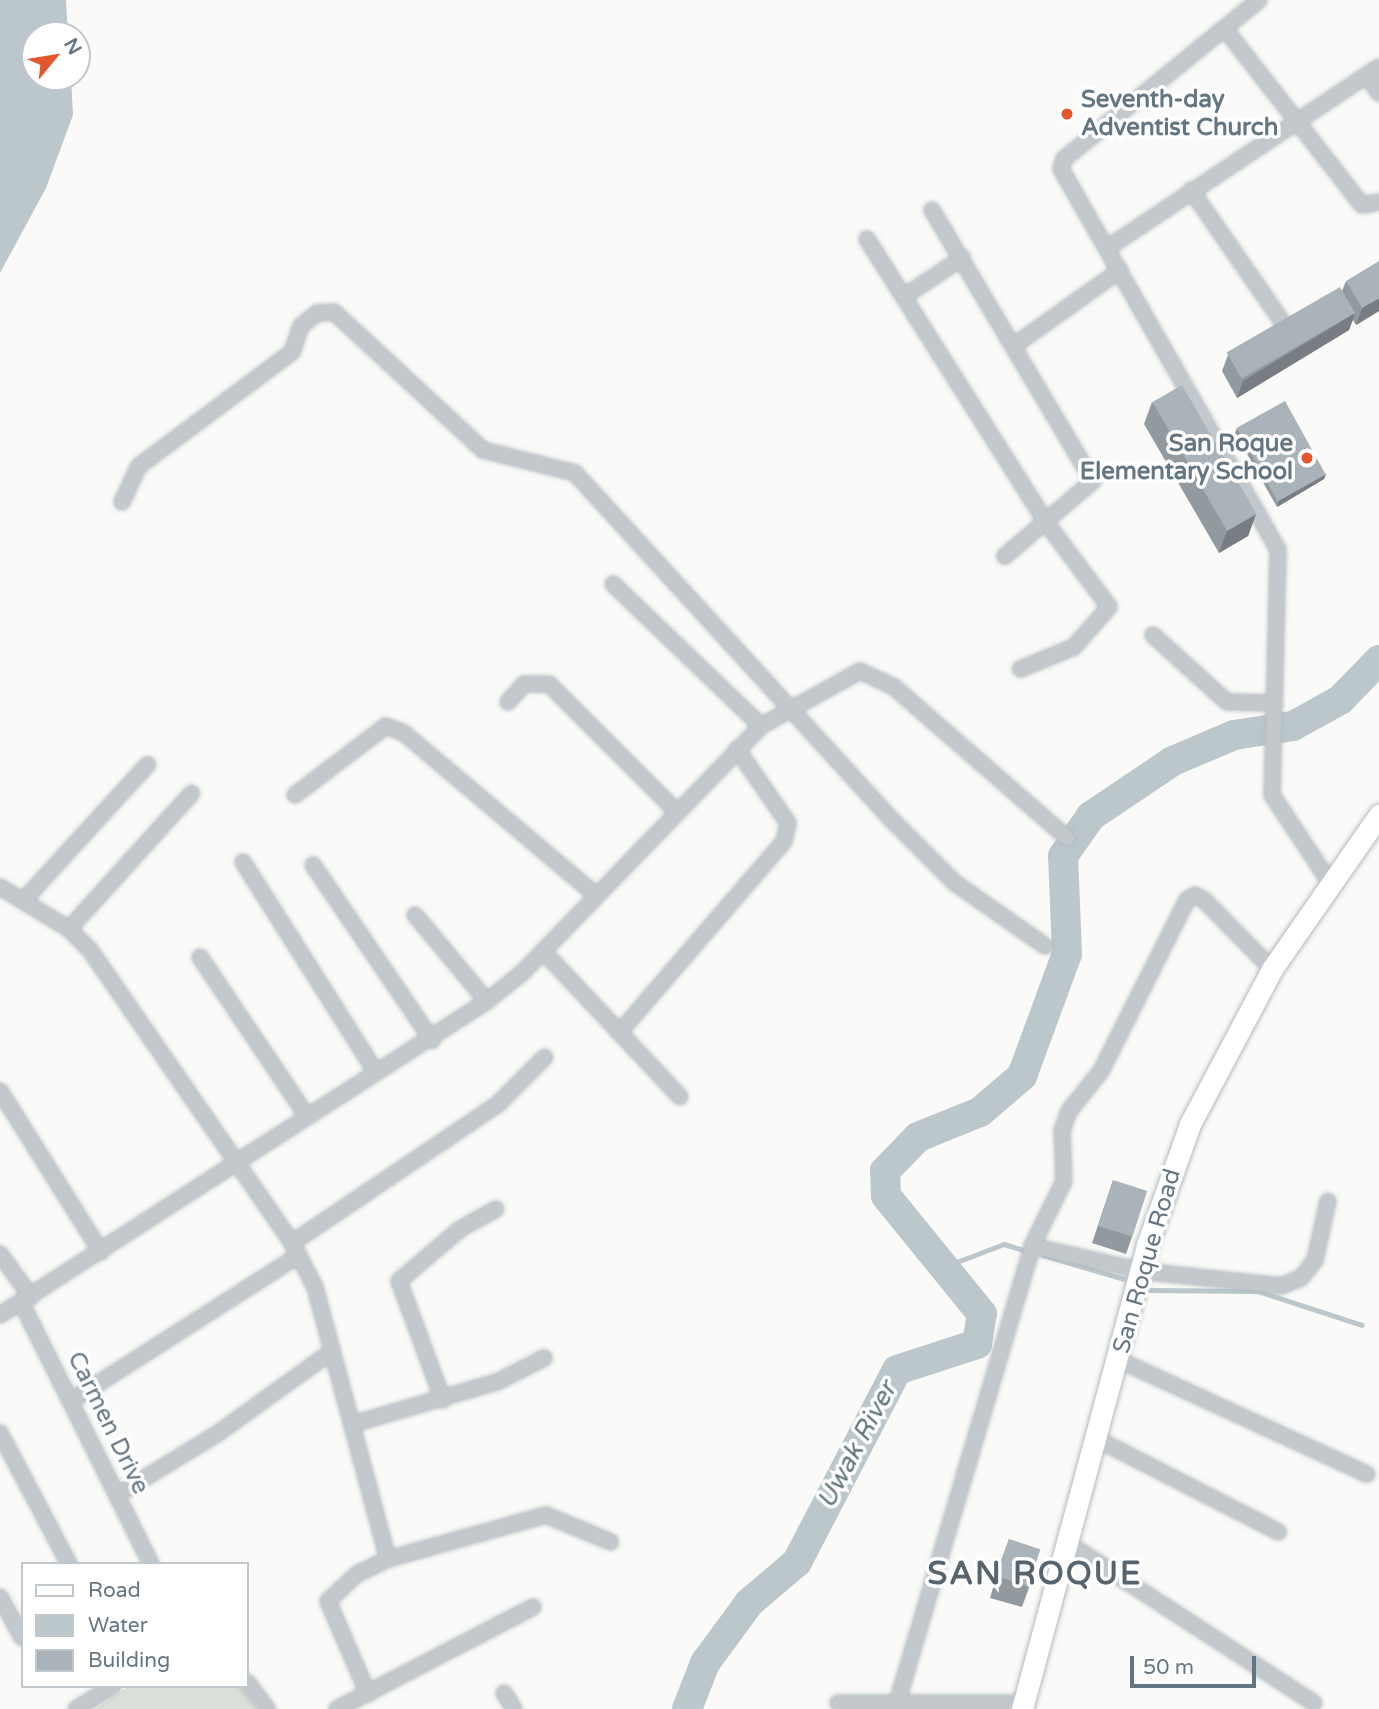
<!DOCTYPE html>
<style>
body{margin:0}
#map{position:relative;width:1379px;height:1709px;overflow:hidden;background:#fafaf8;font-family:"Varela Round",sans-serif}
div>[style]{position:absolute}
[style*='--x']{left:calc(var(--x)*1px);top:calc(var(--y)*1px);width:calc(var(--w)*1px);rotate:calc(var(--a)*1deg)}
.green>*{inset:0;background:#dadfd7}
.water>*{inset:0;background:#bbc7cb}
.stream>*{height:5px;margin:-2.5px;padding:0 2.5px;transform-origin:2.5px;border-radius:2.5px;background:#bbc7cb}
.river>*{height:30px;margin:-15px;padding:0 15px;transform-origin:15px;border-radius:15px;background:#bbc7cb}
.roads{filter:drop-shadow(0 0 2px #b3babf) drop-shadow(0 0 2px #b3babf)}
.street>*{height:14px;margin:-7px;padding:0 7px;transform-origin:7px;border-radius:7px;background:#c3c8cc}
.secondary>*{height:21px;margin:-10.5px;padding:0 10.5px;transform-origin:10.5px;border-radius:10.5px;background:#fff}
.wall>*{inset:0;background:#929a9f}
.shaded-wall>*{inset:0;background:#777d82}
.building>*{inset:0;background:#aab3b9;transform-origin:0 0}
.dots>*{width:19px;height:19px;translate:-50% -50%;box-sizing:border-box;border:4px solid #fff;border-radius:50%}
span{translate:-50% -50%;white-space:nowrap;text-align:center;line-height:1.15;-webkit-text-stroke:7px #fff;paint-order:stroke}
.poi-label{font-size:24px;color:#657683;font-weight:700}
.left{translate:0 -50%;text-align:left}
.right{translate:-100% -50%;text-align:right}
.street-label{font-size:24px;color:#657683}
.water-label{font-size:26px;color:#60757c;font-style:italic}
.district-label{font-size:32px;color:#57646e;font-weight:700;letter-spacing:2px}
.legend{position:absolute;left:21px;top:1562px;width:228px;height:126px;box-sizing:border-box;background:#fff;border:2px solid #c1c8cd;margin:0;padding:9px 12px;list-style:none;font-size:21px;color:#657683}
.legend li{display:flex;align-items:center;gap:14px;height:35px}
.legend b{width:35px;border:2px solid #c1c8cd}
.north{position:absolute;left:21px;top:21px;width:70px;height:70px;box-sizing:border-box;background:#fff;border:2px solid #c1c8cd;border-radius:50%;rotate:60deg;font-size:19px;font-weight:700;line-height:28px;text-align:center;color:#657683}
.north::after{content:'';display:block;margin:auto;width:24px;height:32px;background:#e4572e;clip-path:polygon(50% 0,100% 100%,50% 72%,0 100%)}
.scale{position:absolute;left:1130px;top:1656px;width:126px;height:32px;box-sizing:border-box;border:4px solid #657683;border-top:0;padding-left:9px;font-size:21px;line-height:24px;white-space:nowrap;color:#657683;-webkit-text-stroke:5px #fff;paint-order:stroke}
</style>
<div id="map">
<div class="green">
<div style="clip-path:polygon(129px 1686px,240px 1686px,257px 1709px,95px 1709px)"></div>
</div>
<div class="water">
<div style="clip-path:polygon(0 0,66px 0,68px 35px,35px 35px,35px 77px,71px 77px,73px 115px,46px 188px,0 273px)"></div>
</div>
<div class="stream">
<div style="--x:1043;--y:1255;--w:84;--a:16.5"></div>
<div style="--x:959;--y:1261;--w:48;--a:-20.7"></div>
<div style="--x:1004;--y:1244;--w:25;--a:18"></div>
<div style="--x:1148;--y:1290;--w:110;--a:0.5"></div>
<div style="--x:1258;--y:1291;--w:109;--a:18.1"></div>
</div>
<div class="river">
<div style="--x:687;--y:1709;--w:49;--a:-68.6"></div>
<div style="--x:705;--y:1663;--w:74;--a:-53.7"></div>
<div style="--x:749;--y:1603;--w:63;--a:-40.5"></div>
<div style="--x:797;--y:1562;--w:216;--a:-62.5"></div>
<div style="--x:897;--y:1370;--w:84;--a:-18"></div>
<div style="--x:977;--y:1344;--w:30;--a:-81"></div>
<div style="--x:982;--y:1314;--w:152;--a:-129.1"></div>
<div style="--x:886;--y:1196;--w:25;--a:-92"></div>
<div style="--x:885;--y:1171;--w:47;--a:-45.9"></div>
<div style="--x:918;--y:1137;--w:67;--a:-22"></div>
<div style="--x:980;--y:1112;--w:55;--a:-40.6"></div>
<div style="--x:1022;--y:1076;--w:130;--a:-69.8"></div>
<div style="--x:1067;--y:954;--w:98;--a:-92.3"></div>
<div style="--x:1063;--y:856;--w:49;--a:-55"></div>
<div style="--x:1091;--y:816;--w:99;--a:-33.9"></div>
<div style="--x:1173;--y:761;--w:66;--a:-23.1"></div>
<div style="--x:1234;--y:735;--w:60;--a:-8.7"></div>
<div style="--x:1293;--y:726;--w:54;--a:-29"></div>
<div style="--x:1340;--y:700;--w:56;--a:-45.7"></div>
</div>
<div class="roads">
<div class="street">
<div style="--x:1259;--y:0;--w:252;--a:140.8"></div>
<div style="--x:1064;--y:159;--w:10;--a:107"></div>
<div style="--x:1061;--y:169;--w:438;--a:60.3"></div>
<div style="--x:1278;--y:550;--w:245;--a:91.4"></div>
<div style="--x:1272;--y:795;--w:107;--a:56.5"></div>
<div style="--x:1225;--y:29;--w:223;--a:52.1"></div>
<div style="--x:1362;--y:205;--w:17;--a:-10"></div>
<div style="--x:1367;--y:76;--w:21;--a:55"></div>
<div style="--x:1191;--y:190;--w:165;--a:55.3"></div>
<div style="--x:932;--y:210;--w:315;--a:59.3"></div>
<div style="--x:1093;--y:481;--w:116;--a:139.6"></div>
<div style="--x:867;--y:239;--w:333;--a:57.7"></div>
<div style="--x:1045;--y:521;--w:107;--a:53.3"></div>
<div style="--x:1109;--y:607;--w:53;--a:131.2"></div>
<div style="--x:1074;--y:647;--w:58;--a:157.8"></div>
<div style="--x:1109;--y:247;--w:324;--a:-33.7"></div>
<div style="--x:905;--y:296;--w:69;--a:-33.7"></div>
<div style="--x:1015;--y:345;--w:129;--a:-35.5"></div>
<div style="--x:122;--y:502;--w:40;--a:-65"></div>
<div style="--x:139;--y:466;--w:191;--a:-36.7"></div>
<div style="--x:292;--y:352;--w:28;--a:-71"></div>
<div style="--x:301;--y:326;--w:21;--a:-39"></div>
<div style="--x:317;--y:313;--w:17;--a:-3"></div>
<div style="--x:334;--y:312;--w:203;--a:42.8"></div>
<div style="--x:483;--y:450;--w:95;--a:14"></div>
<div style="--x:575;--y:473;--w:470;--a:47.6"></div>
<div style="--x:892;--y:820;--w:89;--a:45"></div>
<div style="--x:955;--y:883;--w:110;--a:35"></div>
<div style="--x:613;--y:584;--w:205;--a:43.8"></div>
<div style="--x:1153;--y:635;--w:100;--a:42.2"></div>
<div style="--x:1227;--y:702;--w:46;--a:1.2"></div>
<div style="--x:508;--y:702;--w:24;--a:-48"></div>
<div style="--x:524;--y:684;--w:25;--a:0"></div>
<div style="--x:549;--y:684;--w:180;--a:45"></div>
<div style="--x:295;--y:795;--w:114;--a:-37.2"></div>
<div style="--x:386;--y:726;--w:19;--a:21"></div>
<div style="--x:404;--y:733;--w:248;--a:40.2"></div>
<div style="--x:243;--y:862;--w:249;--a:57.7"></div>
<div style="--x:313;--y:865;--w:212;--a:55.8"></div>
<div style="--x:0;--y:887;--w:81;--a:31.3"></div>
<div style="--x:69;--y:929;--w:30;--a:45"></div>
<div style="--x:90;--y:950;--w:356;--a:55.4"></div>
<div style="--x:292;--y:1243;--w:50;--a:62.4"></div>
<div style="--x:315;--y:1287;--w:282;--a:75"></div>
<div style="--x:388;--y:1559;--w:34;--a:154"></div>
<div style="--x:357;--y:1574;--w:40;--a:137"></div>
<div style="--x:328;--y:1601;--w:101;--a:66.7"></div>
<div style="--x:23;--y:901;--w:185;--a:-47.6"></div>
<div style="--x:415;--y:915;--w:112;--a:50.1"></div>
<div style="--x:69;--y:929;--w:183;--a:-47.9"></div>
<div style="--x:543;--y:951;--w:200;--a:46.8"></div>
<div style="--x:200;--y:957;--w:192;--a:56.1"></div>
<div style="--x:619;--y:1033;--w:253;--a:-49.3"></div>
<div style="--x:784;--y:841;--w:18;--a:-77"></div>
<div style="--x:788;--y:823;--w:90;--a:-124.6"></div>
<div style="--x:0;--y:1091;--w:190;--a:57.9"></div>
<div style="--x:292;--y:1243;--w:249;--a:-34"></div>
<div style="--x:498;--y:1104;--w:66;--a:-45"></div>
<div style="--x:1032;--y:1246;--w:112;--a:12.9"></div>
<div style="--x:1141;--y:1271;--w:141;--a:6.1"></div>
<div style="--x:1281;--y:1286;--w:22;--a:-22"></div>
<div style="--x:1301;--y:1278;--w:23;--a:-52"></div>
<div style="--x:1315;--y:1260;--w:60;--a:-77.6"></div>
<div style="--x:0;--y:1254;--w:53;--a:54.2"></div>
<div style="--x:21;--y:1302;--w:292;--a:63.6"></div>
<div style="--x:0;--y:1315;--w:579;--a:-32.81"></div>
<div style="--x:487;--y:1001;--w:45;--a:-38.7"></div>
<div style="--x:522;--y:973;--w:344;--a:-45.9"></div>
<div style="--x:761;--y:726;--w:113;--a:-29.1"></div>
<div style="--x:860;--y:671;--w:38;--a:25"></div>
<div style="--x:894;--y:687;--w:230;--a:41.1"></div>
<div style="--x:1119;--y:1360;--w:273;--a:24.7"></div>
<div style="--x:74;--y:1399;--w:267;--a:-32.6"></div>
<div style="--x:443;--y:1400;--w:127;--a:-110.3"></div>
<div style="--x:399;--y:1281;--w:80;--a:-40.4"></div>
<div style="--x:460;--y:1229;--w:41;--a:-29.1"></div>
<div style="--x:353;--y:1424;--w:150;--a:-16.3"></div>
<div style="--x:497;--y:1382;--w:53;--a:-27.1"></div>
<div style="--x:0;--y:1433;--w:148;--a:62.2"></div>
<div style="--x:1097;--y:1439;--w:204;--a:27.1"></div>
<div style="--x:117;--y:1495;--w:117;--a:-31.4"></div>
<div style="--x:217;--y:1434;--w:142;--a:-35.8"></div>
<div style="--x:1069;--y:1544;--w:292;--a:33"></div>
<div style="--x:388;--y:1559;--w:164;--a:-15.6"></div>
<div style="--x:546;--y:1515;--w:70;--a:22.6"></div>
<div style="--x:0;--y:1597;--w:46;--a:61.2"></div>
<div style="--x:247;--y:1682;--w:34;--a:53"></div>
<div style="--x:504;--y:1693;--w:19;--a:58"></div>
<div style="--x:838;--y:1703;--w:186;--a:0"></div>
<div style="--x:897;--y:1703;--w:477;--a:-73.5"></div>
<div style="--x:1032;--y:1246;--w:72;--a:-63.8"></div>
<div style="--x:1064;--y:1181;--w:50;--a:-92.3"></div>
<div style="--x:1062;--y:1131;--w:21;--a:-71"></div>
<div style="--x:1069;--y:1111;--w:51;--a:-51.3"></div>
<div style="--x:1101;--y:1071;--w:191;--a:-63.3"></div>
<div style="--x:1187;--y:900;--w:9;--a:-32"></div>
<div style="--x:1195;--y:895;--w:10;--a:29"></div>
<div style="--x:1204;--y:900;--w:97;--a:45.4"></div>
<div style="--x:76;--y:1709;--w:44;--a:-31.9"></div>
<div style="--x:337;--y:1709;--w:221;--a:-27.5"></div>
</div>
<div class="secondary">
<div style="--x:1022;--y:1709;--w:481;--a:-74.9"></div>
<div style="--x:1147;--y:1245;--w:128;--a:-70.4"></div>
<div style="--x:1190;--y:1124;--w:175;--a:-62.1"></div>
<div style="--x:1272;--y:969;--w:188;--a:-55.2"></div>
</div>
</div>
<div class="wall">
<div style="clip-path:polygon(1346px 281px,1379px 311px,1356px 325px,1353px 320px,1349px 330px,1237px 398px,1222px 371px,1228px 355px,1342px 291px)"></div>
<div style="clip-path:polygon(1152px 402px,1256px 514px,1248px 536px,1219px 553px,1144px 424px)"></div>
<div style="clip-path:polygon(1237px 428px,1326px 474px,1324px 479px,1277px 507px,1235px 433px)"></div>
<div style="clip-path:polygon(1113px 1180px,1132px 1237px,1126px 1254px,1092px 1243px)"></div>
<div style="clip-path:polygon(1009px 1539px,1030px 1585px,1022px 1607px,990px 1598px,1001px 1561px)"></div>
</div>
<div class="shaded-wall">
<div style="clip-path:polygon(1379px 298px,1379px 311px,1356px 325px,1362px 308px)"></div>
<div style="clip-path:polygon(1355px 313px,1349px 330px,1237px 398px,1243px 381px)"></div>
<div style="clip-path:polygon(1326px 474px,1324px 479px,1277px 507px,1279px 501px)"></div>
<div style="clip-path:polygon(1256px 514px,1248px 536px,1219px 553px,1227px 531px)"></div>
</div>
<div class="building">
<div style="clip-path:polygon(1379px 261px,1379px 298px,1362px 308px,1346px 281px)"></div>
<div style="left:1340px;top:287px;width:30px;height:131px;rotate:60deg"></div>
<div style="left:1182px;top:385px;width:149px;height:34px;rotate:60deg"></div>
<div style="left:1285px;top:401px;width:84px;height:55px;rotate:61deg"></div>
<div style="left:1113px;top:1180px;width:36px;height:48px;rotate:18deg"></div>
<div style="left:1009px;top:1539px;width:33px;height:39px;rotate:18deg"></div>
</div>
<div class="dots">
<div style="left:1067px;top:114px;background:#e4572e"></div>
<div style="left:1307px;top:458px;background:#e4572e"></div>
</div>
<div class="poi-label">
<span class="left" style="left:1081px;top:114px">Seventh-day<br>Adventist Church</span>
<span class="right" style="left:1293px;top:458px">San Roque<br>Elementary School</span>
</div>
<div class="street-label">
<span style="left:1147px;top:1261px;rotate:-74deg">San Roque Road</span>
<span style="left:108px;top:1423px;rotate:64deg">Carmen Drive</span>
</div>
<div class="water-label">
<span style="left:857px;top:1445px;rotate:-62deg">Uwak River</span>
</div>
<div class="district-label">
<span style="left:1035px;top:1574px">SAN ROQUE</span>
</div>
<ul class="legend">
<li><b style="height:9px;background:#fff"></b>Road</li>
<li><b style="height:19px;background:#bbc7cb"></b>Water</li>
<li><b style="height:19px;background:#aab3b9"></b>Building</li>
</ul>
<div class="north">N</div>
<div class="scale">50 m</div>
</div>
